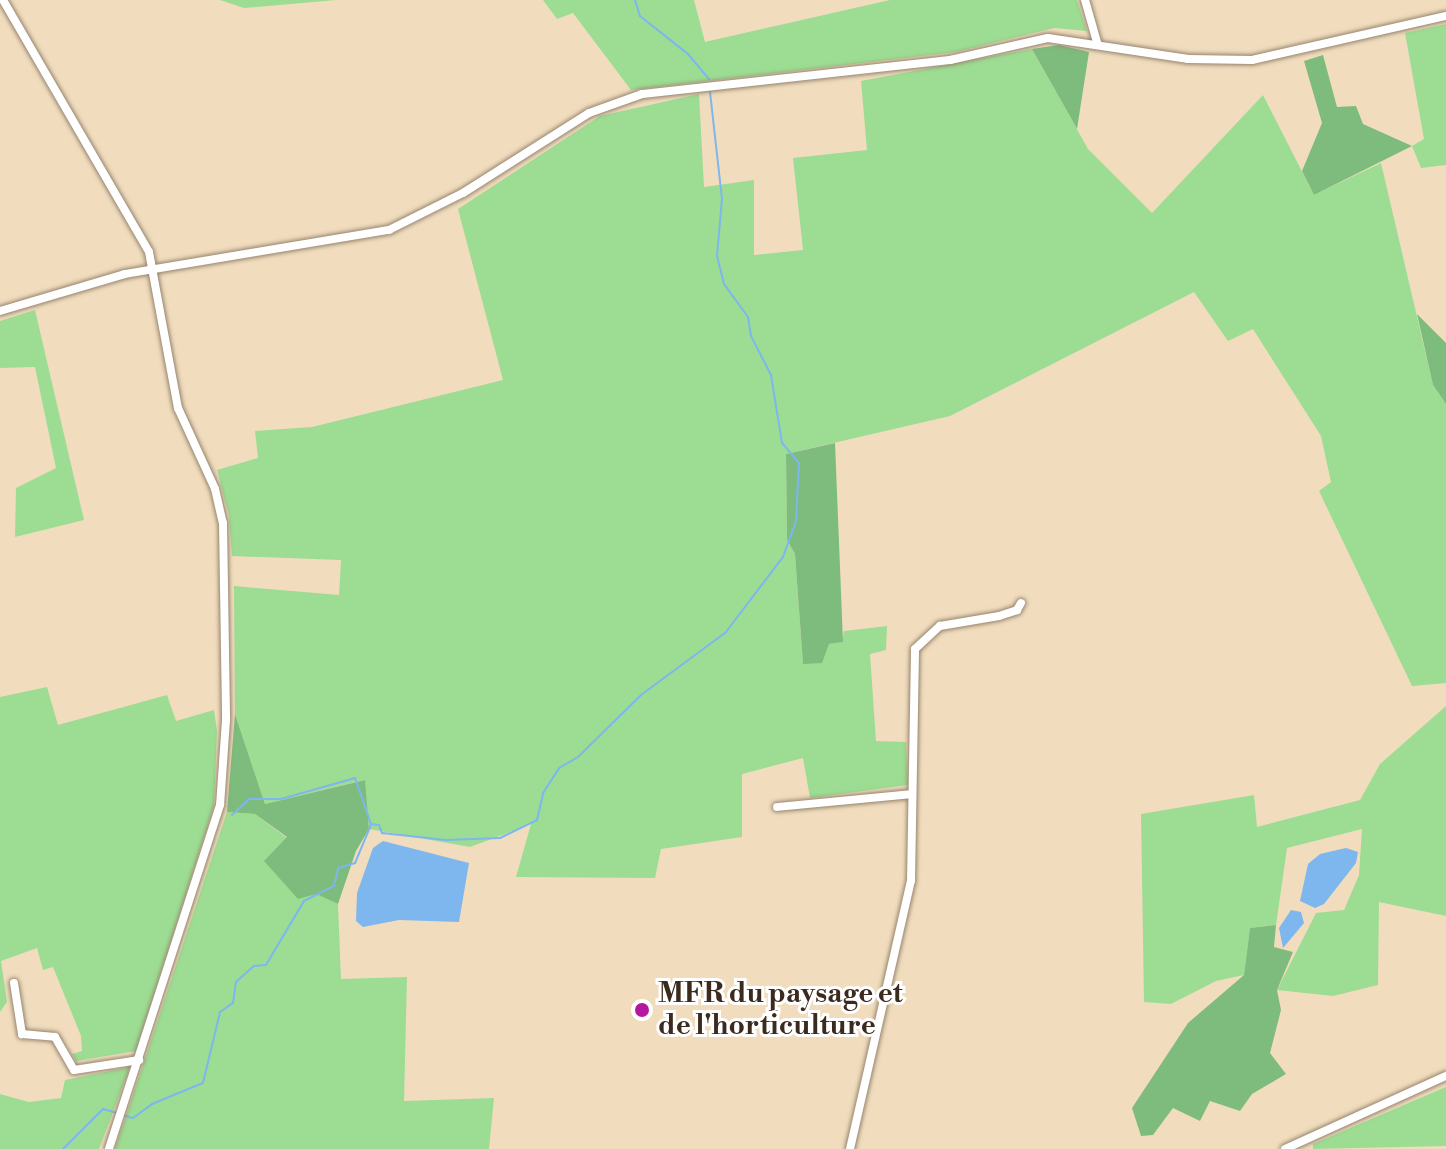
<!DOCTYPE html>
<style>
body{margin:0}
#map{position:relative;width:1446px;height:1149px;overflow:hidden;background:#f1ddbe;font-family:"Libre Bodoni",serif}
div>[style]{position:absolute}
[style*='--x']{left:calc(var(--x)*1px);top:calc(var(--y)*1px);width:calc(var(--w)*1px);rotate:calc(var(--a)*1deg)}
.green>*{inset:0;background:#9cdd93}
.forest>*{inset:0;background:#7dbc7d}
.water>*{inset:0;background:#7eb6ee}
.stream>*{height:2px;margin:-1px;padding:0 1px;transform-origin:1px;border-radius:1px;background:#7eb6ee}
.roads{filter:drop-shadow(0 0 2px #96846e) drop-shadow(0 0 2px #96846e)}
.minor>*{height:8px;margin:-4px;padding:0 4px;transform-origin:4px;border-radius:4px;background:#fff}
.dots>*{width:22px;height:22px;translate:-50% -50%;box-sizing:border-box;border:4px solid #fff;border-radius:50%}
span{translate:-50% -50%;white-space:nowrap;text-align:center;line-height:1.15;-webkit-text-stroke:6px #fff;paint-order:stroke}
.poi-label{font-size:28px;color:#3b2a1e;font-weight:700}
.left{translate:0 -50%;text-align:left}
</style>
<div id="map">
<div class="green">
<div style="clip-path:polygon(220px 0,336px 0,244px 8px)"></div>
<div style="clip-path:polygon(543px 0,694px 0,705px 42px,890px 0,1077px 0,1087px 31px,1054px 28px,956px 52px,631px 90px,573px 13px,557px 19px)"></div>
<div style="clip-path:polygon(1446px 24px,1446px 165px,1421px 168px,1412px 146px,1424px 139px,1405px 33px)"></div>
<div style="clip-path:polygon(1032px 49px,1088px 149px,1152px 213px,1263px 95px,1314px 195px,1381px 163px,1433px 385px,1446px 404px,1446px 683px,1412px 686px,1319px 491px,1331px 482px,1321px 436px,1253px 329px,1228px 341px,1194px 292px,950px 416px,786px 454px,787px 540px,795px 554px,803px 664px,829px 644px,842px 642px,844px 631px,887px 626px,886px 650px,870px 654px,876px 741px,906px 742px,908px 785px,810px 798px,803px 758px,742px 774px,742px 837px,661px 849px,655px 878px,516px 877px,531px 824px,470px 847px,369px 829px,364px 780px,265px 804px,235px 714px,234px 586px,339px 595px,341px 560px,232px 556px,229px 516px,217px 470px,258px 458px,255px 431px,312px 427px,503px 380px,458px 209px,600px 116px,699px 94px,704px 187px,754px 180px,754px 255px,803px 250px,793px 158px,867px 150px,861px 81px)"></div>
<div style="clip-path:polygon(35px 310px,84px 520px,15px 537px,16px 488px,56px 468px,35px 367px,0 368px,0 321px)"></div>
<div style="clip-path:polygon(47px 687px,58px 725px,167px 695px,176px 721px,214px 710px,217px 731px,214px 806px,136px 1051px,76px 1061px,72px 1054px,82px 1051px,81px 1036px,53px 967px,43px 970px,37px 948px,1px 961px,7px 1002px,0 1012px,0 697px)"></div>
<div style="clip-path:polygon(1446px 706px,1446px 916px,1379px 902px,1378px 985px,1333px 996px,1277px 990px,1316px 913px,1344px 910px,1359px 875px,1362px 829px,1287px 848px,1276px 925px,1250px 928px,1244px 975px,1216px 981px,1171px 1004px,1144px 1002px,1141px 814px,1254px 795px,1257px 827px,1360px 800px,1380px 764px)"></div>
<div style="clip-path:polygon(227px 812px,255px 814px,287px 838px,316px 894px,338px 904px,341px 979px,407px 977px,404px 1101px,494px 1098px,489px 1149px,115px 1149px)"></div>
<div style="clip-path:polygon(130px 1067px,99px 1149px,0 1149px,0 1094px,29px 1102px,61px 1098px,65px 1080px)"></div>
<div style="clip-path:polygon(1446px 1087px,1446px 1146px,1313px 1149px,1313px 1144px)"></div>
</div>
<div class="forest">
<div style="clip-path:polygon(1059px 45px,1089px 52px,1077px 129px,1032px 49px)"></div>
<div style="clip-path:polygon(1323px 55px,1337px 107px,1356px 106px,1363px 124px,1412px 146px,1314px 195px,1302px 171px,1322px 123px,1304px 61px)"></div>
<div style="clip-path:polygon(1417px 314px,1446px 343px,1446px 404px,1433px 385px)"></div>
<div style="clip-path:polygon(835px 443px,843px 642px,829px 644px,822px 663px,803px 664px,795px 554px,787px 540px,786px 454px)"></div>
<div style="clip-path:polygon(235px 714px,265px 804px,365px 780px,369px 829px,356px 851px,338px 904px,316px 894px,298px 899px,264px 861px,287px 837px,255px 814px,227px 812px)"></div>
<div style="clip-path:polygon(1276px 925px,1274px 947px,1293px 952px,1277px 990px,1281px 1010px,1270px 1053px,1286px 1074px,1252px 1094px,1240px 1111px,1210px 1101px,1200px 1121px,1173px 1108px,1153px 1135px,1141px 1136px,1132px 1108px,1188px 1023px,1244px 975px,1250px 928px)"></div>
</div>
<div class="water">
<div style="clip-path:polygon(383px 841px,469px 863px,459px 922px,399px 920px,363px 927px,356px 921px,357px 893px,373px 848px)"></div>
<div style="clip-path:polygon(1346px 848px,1358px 852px,1356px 863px,1324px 904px,1315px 908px,1300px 901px,1308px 864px,1320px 854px)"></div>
<div style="clip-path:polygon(1291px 910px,1301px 912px,1304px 923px,1283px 948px,1279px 928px)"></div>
</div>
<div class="stream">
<div style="--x:635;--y:0;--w:17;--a:73"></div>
<div style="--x:640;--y:16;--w:61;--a:38.4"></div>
<div style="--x:688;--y:54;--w:33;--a:50"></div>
<div style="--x:232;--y:815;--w:23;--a:-43"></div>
<div style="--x:249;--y:799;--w:32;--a:0"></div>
<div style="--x:281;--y:799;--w:77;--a:-15.8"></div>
<div style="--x:355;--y:778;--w:49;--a:70.8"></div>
<div style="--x:371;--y:824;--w:8;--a:7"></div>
<div style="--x:379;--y:825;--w:9;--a:69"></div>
<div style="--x:382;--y:833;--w:64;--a:6.2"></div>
<div style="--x:446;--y:840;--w:54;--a:-2.1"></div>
<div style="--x:500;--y:838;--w:41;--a:-25.9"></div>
<div style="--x:537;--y:820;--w:28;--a:-77"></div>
<div style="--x:543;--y:793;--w:30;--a:-57"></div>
<div style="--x:559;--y:768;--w:22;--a:-30"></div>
<div style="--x:578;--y:757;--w:88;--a:-44.5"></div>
<div style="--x:641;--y:695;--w:106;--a:-36.5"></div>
<div style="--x:726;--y:632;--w:94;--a:-52.8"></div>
<div style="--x:783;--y:557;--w:38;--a:-70"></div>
<div style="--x:796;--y:521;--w:58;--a:-87"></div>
<div style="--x:799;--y:463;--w:26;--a:-130"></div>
<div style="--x:782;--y:443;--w:69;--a:-99.2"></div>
<div style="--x:771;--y:375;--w:44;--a:-117.1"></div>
<div style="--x:751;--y:336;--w:19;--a:-99"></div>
<div style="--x:748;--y:317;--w:41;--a:-126"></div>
<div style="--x:724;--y:284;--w:29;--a:-104"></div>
<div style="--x:717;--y:256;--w:57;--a:-85"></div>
<div style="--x:722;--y:199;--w:108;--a:-96.4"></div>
<div style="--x:123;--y:1115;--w:10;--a:17"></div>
<div style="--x:133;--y:1118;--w:24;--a:-36"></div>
<div style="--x:152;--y:1104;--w:55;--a:-22.4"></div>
<div style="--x:203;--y:1083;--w:73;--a:-76.5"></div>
<div style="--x:220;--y:1012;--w:16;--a:-35"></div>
<div style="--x:233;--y:1003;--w:21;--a:-82"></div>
<div style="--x:236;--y:982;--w:24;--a:-42"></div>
<div style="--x:254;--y:966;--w:12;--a:-5"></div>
<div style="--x:266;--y:965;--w:74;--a:-59.3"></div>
<div style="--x:304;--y:901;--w:34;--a:-27"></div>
<div style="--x:334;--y:886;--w:18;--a:-77"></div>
<div style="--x:338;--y:868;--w:18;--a:-16"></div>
<div style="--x:355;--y:863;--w:41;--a:-67.2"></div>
<div style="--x:63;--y:1149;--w:57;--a:-45"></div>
<div style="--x:103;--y:1109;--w:15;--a:16"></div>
</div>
<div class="roads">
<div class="minor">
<div style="--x:3;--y:0;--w:291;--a:59.9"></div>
<div style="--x:149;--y:252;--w:159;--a:79.5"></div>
<div style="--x:178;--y:408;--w:89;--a:65.4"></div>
<div style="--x:215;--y:489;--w:35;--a:77"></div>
<div style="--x:223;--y:523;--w:197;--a:89.1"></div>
<div style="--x:226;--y:720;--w:85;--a:94"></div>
<div style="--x:220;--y:805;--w:361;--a:107.9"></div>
<div style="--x:1085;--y:0;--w:44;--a:74.1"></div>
<div style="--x:0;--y:311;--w:130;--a:-16.5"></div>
<div style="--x:125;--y:274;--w:268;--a:-9.5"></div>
<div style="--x:389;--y:230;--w:83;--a:-26.6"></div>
<div style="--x:463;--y:193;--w:149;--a:-32.4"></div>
<div style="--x:589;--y:113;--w:56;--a:-19.7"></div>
<div style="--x:642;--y:94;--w:310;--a:-6.3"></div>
<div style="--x:950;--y:60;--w:100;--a:-12.7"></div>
<div style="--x:1048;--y:38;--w:142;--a:8.5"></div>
<div style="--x:1188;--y:59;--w:64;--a:0.9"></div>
<div style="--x:1252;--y:60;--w:199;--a:-12.8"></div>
<div style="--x:777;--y:807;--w:135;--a:-5.5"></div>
<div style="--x:14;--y:983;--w:52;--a:81.1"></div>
<div style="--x:22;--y:1034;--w:33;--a:5"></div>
<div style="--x:55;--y:1037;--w:38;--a:60"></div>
<div style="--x:74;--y:1070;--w:66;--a:-8.7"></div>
<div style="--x:850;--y:1149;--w:275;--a:-77.2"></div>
<div style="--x:911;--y:881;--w:232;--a:-89"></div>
<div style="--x:915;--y:649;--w:34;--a:-43"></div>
<div style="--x:940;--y:626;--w:60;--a:-9.6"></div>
<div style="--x:999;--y:616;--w:19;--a:-18"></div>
<div style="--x:1017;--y:610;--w:8;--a:-60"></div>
<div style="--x:1285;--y:1149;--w:177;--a:-24.4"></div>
</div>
</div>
<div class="dots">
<div style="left:642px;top:1010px;background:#b5179e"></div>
</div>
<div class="poi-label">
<span class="left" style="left:658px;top:1010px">MFR du paysage et<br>de l'horticulture</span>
</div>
</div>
